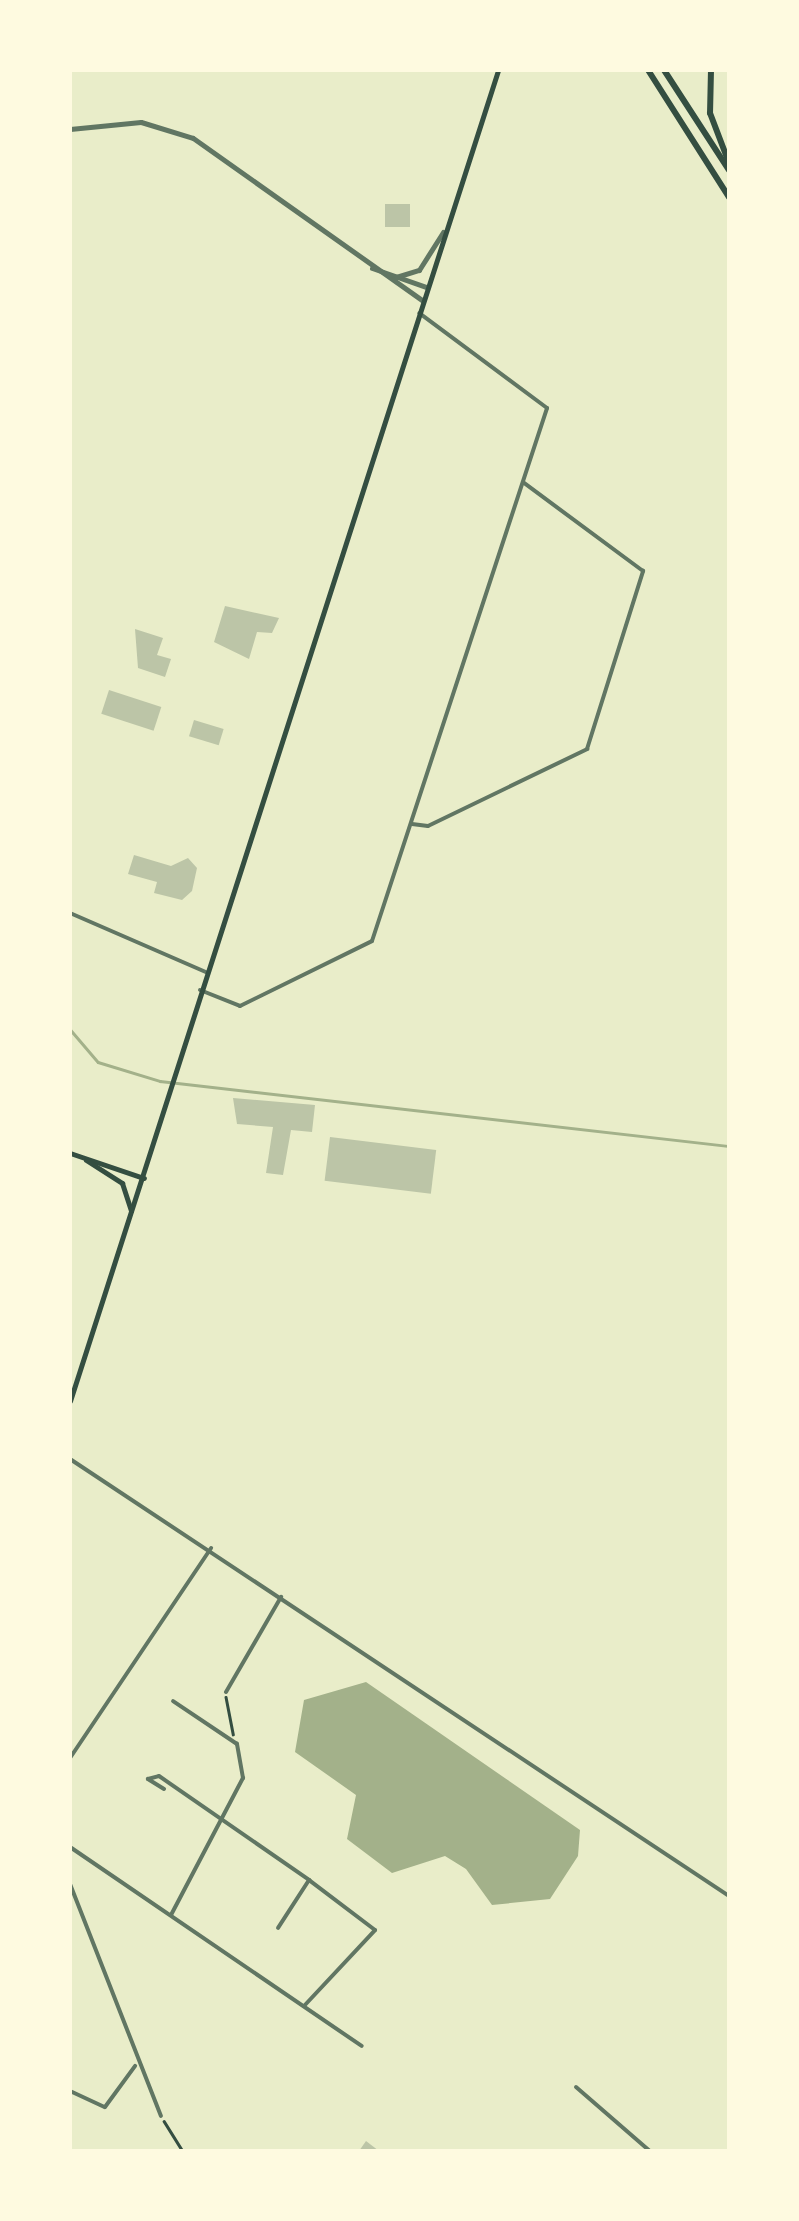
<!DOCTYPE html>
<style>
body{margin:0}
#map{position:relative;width:799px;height:2221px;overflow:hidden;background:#e9edc9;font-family:Merriweather,serif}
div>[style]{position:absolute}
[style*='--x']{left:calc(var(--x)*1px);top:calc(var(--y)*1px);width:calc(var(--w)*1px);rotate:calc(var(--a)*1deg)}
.water>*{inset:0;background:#a3b18a}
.stream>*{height:2.5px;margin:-1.25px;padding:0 1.25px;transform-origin:1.25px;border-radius:1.25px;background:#a3b18a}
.building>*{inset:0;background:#bcc5a7;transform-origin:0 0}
.path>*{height:2.5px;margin:-1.25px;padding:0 1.25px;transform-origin:1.25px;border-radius:1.25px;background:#344e41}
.minor>*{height:4px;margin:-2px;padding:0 2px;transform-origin:2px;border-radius:2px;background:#617663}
.tertiary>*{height:5px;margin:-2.5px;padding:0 2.5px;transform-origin:2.5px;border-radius:2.5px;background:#617663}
.secondary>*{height:5px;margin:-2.5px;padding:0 2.5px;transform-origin:2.5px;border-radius:2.5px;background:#344e41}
.trunk>*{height:6px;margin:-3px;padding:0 3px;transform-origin:3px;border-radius:3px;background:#344e41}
span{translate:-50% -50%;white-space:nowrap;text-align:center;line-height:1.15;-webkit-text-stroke:9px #fefae0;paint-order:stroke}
.frame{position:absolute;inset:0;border:72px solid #fefae0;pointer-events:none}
</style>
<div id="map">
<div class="water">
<div style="clip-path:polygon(366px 1682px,580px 1830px,578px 1856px,550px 1899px,492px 1905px,466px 1869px,445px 1856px,392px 1873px,347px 1839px,356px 1795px,295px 1752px,304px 1700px)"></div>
</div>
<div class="stream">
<div style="--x:70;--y:1029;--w:43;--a:49.7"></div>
<div style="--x:98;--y:1062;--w:65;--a:17"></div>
<div style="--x:160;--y:1081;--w:573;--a:6.52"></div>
</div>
<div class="building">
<div style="left:410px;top:204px;width:23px;height:25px;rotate:90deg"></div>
<div style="clip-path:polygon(225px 606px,279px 618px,272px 633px,257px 632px,249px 659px,214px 642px)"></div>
<div style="clip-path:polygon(135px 629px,163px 638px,157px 655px,171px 659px,165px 677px,138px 668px)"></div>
<div style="left:109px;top:690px;width:55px;height:25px;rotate:18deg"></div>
<div style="left:194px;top:720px;width:31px;height:17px;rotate:17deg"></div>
<div style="clip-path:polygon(134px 855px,171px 866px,188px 858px,197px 868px,192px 891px,182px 900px,154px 893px,157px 882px,128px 874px)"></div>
<div style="clip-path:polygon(233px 1098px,315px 1105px,312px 1132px,291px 1130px,283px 1175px,266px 1173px,273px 1127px,237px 1124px)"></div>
<div style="left:330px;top:1137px;width:107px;height:44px;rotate:7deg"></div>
<div style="clip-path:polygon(366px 2141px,379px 2151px,359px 2151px)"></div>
</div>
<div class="path">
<div style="--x:226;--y:1697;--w:38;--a:79"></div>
<div style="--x:164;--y:2121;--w:36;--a:58"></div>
</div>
<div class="minor">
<div style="--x:412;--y:824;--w:16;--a:7"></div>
<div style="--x:428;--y:826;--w:177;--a:-25.8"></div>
<div style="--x:587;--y:749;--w:187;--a:-72.5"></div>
<div style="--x:643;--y:571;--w:148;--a:-143.5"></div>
<div style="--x:70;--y:913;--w:148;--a:23.5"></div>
<div style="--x:200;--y:990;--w:43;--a:21.8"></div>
<div style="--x:240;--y:1006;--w:147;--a:-26.2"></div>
<div style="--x:372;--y:941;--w:561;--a:-71.82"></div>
<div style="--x:547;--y:408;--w:159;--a:-143.4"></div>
<div style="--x:70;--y:1459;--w:791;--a:33.55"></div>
<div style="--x:226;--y:1692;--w:110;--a:-59.9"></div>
<div style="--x:70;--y:1758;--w:253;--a:-56.1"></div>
<div style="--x:164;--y:1789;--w:19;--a:-148"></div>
<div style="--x:148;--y:1779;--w:11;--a:-15"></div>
<div style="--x:159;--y:1776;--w:183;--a:34.7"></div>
<div style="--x:309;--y:1880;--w:57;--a:122.9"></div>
<div style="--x:70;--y:1847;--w:353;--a:34.3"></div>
<div style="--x:70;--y:1884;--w:249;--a:68.6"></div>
<div style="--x:171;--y:1915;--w:155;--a:-62.3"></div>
<div style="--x:243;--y:1778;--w:35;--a:-100"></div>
<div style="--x:237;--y:1744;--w:77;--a:-146.1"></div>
<div style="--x:304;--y:2006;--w:104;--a:-46.9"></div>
<div style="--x:375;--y:1930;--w:83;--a:-142.9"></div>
<div style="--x:576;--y:2087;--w:98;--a:40.9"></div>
<div style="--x:70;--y:2091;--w:38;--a:25"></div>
<div style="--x:105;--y:2107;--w:51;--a:-53.8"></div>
</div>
<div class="tertiary">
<div style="--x:70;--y:129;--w:71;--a:-5.6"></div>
<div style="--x:141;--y:122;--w:54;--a:17.1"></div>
<div style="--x:193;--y:138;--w:281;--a:35.3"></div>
<div style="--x:372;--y:268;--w:57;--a:19.4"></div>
<div style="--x:396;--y:277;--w:24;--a:-17"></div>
<div style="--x:419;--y:270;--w:45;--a:-57.7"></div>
</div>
<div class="secondary">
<div style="--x:70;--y:1153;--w:78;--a:18.7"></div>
<div style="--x:86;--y:1160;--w:43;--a:32.6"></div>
<div style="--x:122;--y:1183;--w:29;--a:72"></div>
<div style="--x:70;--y:1401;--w:1398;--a:-72.17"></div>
</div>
<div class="trunk">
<div style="--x:648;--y:70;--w:151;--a:57.5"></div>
<div style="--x:664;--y:70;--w:119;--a:57"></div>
<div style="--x:711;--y:70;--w:43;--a:91.3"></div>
<div style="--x:710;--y:113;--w:53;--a:69.2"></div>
</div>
<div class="frame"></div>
</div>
